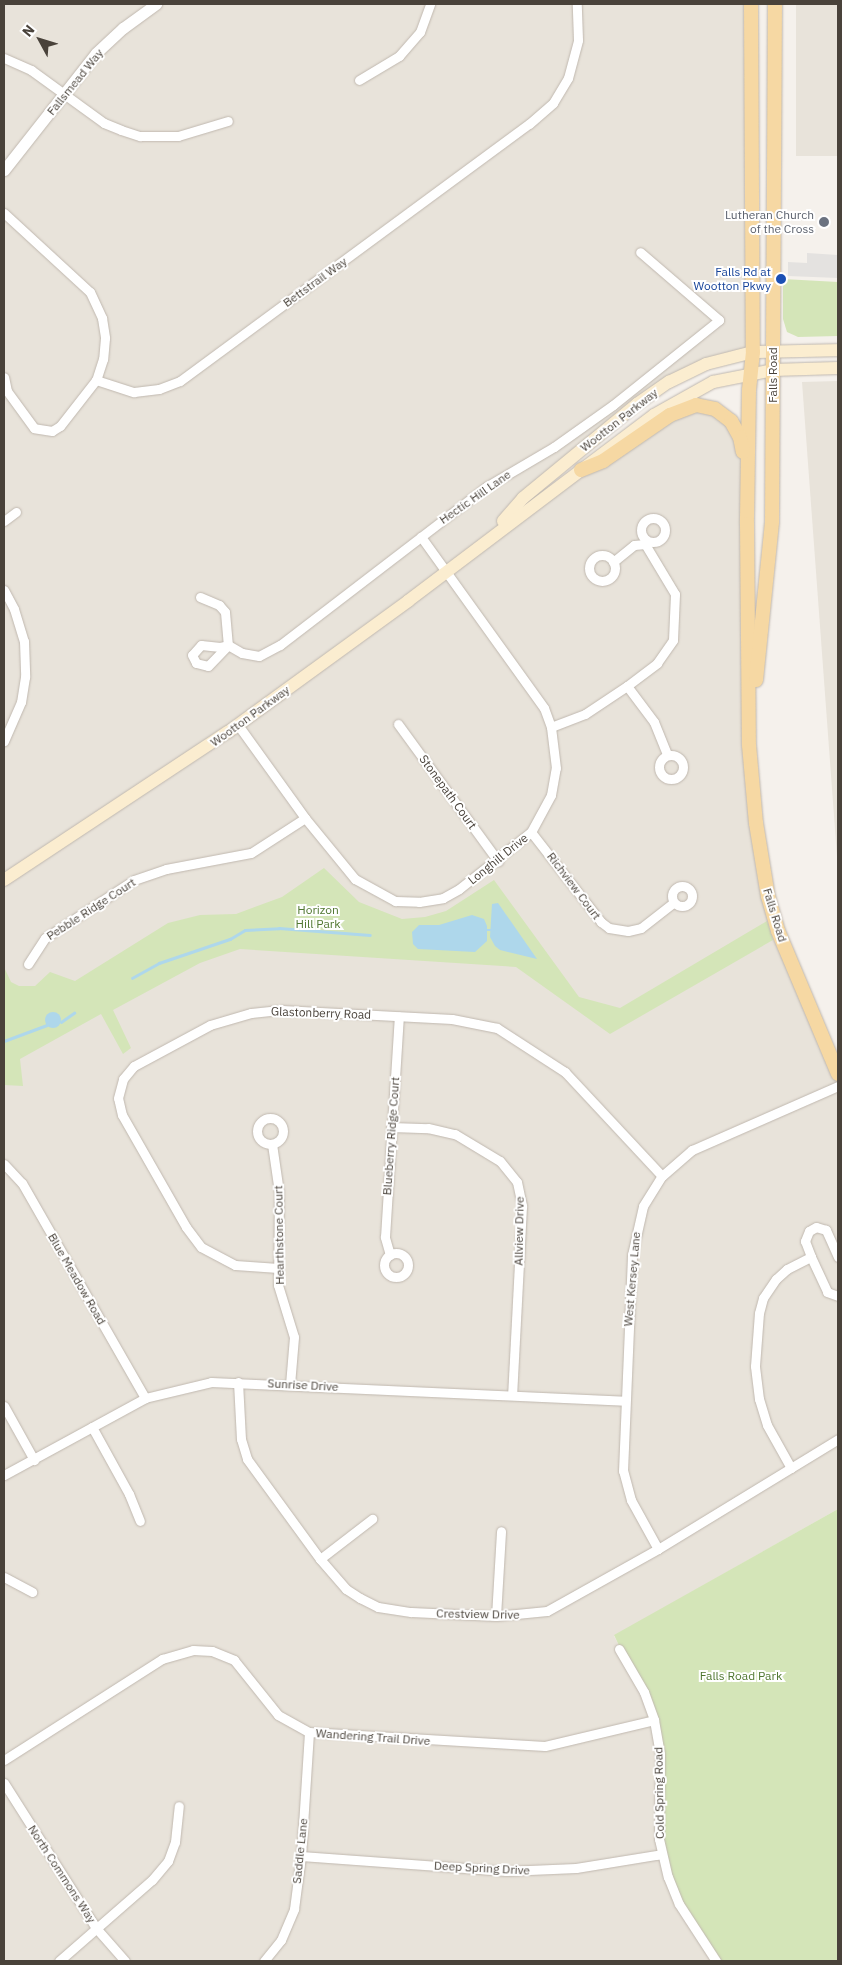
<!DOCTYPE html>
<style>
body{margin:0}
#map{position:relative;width:842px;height:1965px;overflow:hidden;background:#f5f1ec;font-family:"IBM Plex Sans",sans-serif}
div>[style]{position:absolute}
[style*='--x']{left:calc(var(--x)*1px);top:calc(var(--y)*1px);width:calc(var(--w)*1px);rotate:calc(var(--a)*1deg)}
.residential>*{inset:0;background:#e8e3da;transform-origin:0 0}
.green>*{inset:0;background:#d4e5b8}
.parking>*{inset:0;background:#e4e2e0}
.water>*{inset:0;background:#aed7eb}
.round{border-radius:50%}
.stream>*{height:2.5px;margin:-1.25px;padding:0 1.25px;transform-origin:1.25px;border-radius:1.25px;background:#aed7eb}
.roads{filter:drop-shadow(0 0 1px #c0b8af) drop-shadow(0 0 1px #c0b8af)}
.minor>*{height:9px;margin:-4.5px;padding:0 4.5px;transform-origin:4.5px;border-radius:4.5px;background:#fff}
.minor>.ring{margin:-4.5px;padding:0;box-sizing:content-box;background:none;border:9px solid #fff;border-radius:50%}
.tertiary>*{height:11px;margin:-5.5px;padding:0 5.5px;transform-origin:5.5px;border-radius:5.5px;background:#fff}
.secondary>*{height:12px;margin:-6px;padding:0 6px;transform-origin:6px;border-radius:6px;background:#fbedd0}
.primary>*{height:14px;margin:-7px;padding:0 7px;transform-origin:7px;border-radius:7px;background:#f6d8a3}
.dots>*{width:14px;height:14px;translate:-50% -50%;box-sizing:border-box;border:2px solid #fff;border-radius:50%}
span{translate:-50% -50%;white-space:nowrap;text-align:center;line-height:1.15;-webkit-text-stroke:4px #fff;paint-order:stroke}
.street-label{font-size:12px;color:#49423a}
.worship-label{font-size:12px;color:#5b616d}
.right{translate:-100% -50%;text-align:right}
.transit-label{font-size:12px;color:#164399}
.park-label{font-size:12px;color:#507731}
.frame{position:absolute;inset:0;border:5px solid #49423a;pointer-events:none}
.north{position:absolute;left:15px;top:15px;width:50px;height:50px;-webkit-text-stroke:4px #fff;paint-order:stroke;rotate:309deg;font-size:14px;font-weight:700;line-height:20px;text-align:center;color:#49423a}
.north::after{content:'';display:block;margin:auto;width:18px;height:22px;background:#49423a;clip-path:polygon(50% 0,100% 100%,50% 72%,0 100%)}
</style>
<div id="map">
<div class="residential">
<div style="clip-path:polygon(4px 4px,751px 4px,753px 352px,706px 364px,637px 404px,490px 537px,686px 407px,721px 412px,744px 458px,749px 745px,768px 896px,838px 1074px,838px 1509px,614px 1636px,644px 1692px,716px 1961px,4px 1961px)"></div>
<div style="left:796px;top:4px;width:42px;height:152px"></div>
<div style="clip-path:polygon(838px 381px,838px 870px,802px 382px)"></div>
</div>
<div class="green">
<div style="clip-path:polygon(783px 279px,838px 282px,838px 336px,798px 337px,787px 332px,783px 319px)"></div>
<div style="clip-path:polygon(324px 868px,359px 902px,402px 919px,425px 917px,446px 911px,494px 880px,579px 997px,620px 1008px,767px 921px,773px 940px,610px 1034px,516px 967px,240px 949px,200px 963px,113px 1010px,131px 1048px,123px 1054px,101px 1014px,20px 1059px,23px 1086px,4px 1085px,4px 967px,11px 982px,19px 986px,35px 986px,50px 972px,75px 981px,168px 923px,200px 915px,236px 914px,282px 897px)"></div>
<div style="clip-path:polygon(838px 1509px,838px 1961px,716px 1961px,679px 1904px,662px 1854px,660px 1754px,654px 1720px,614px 1635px)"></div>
</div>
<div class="parking">
<div style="clip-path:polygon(807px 253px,838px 255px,838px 278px,788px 276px,788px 262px,807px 263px)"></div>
</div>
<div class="water">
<div style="clip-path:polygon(498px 903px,537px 959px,500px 950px,495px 946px,490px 937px,492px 904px)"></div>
<div style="clip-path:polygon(472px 915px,484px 919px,487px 926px,487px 941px,475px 952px,418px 949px,413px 944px,412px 932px,419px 925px,439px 925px)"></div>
<div class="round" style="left:45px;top:1012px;width:16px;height:16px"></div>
</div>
<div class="stream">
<div style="--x:487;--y:930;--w:4;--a:0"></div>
<div style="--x:132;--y:978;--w:31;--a:-29"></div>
<div style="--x:159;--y:963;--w:75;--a:-18.7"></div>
<div style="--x:230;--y:939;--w:17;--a:-31"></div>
<div style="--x:245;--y:930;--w:34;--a:-3"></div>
<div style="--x:279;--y:928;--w:91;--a:4.4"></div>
<div style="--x:61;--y:1022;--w:16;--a:-35"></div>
<div style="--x:4;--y:1041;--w:46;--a:-20.4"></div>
</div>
<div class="roads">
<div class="minor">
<div style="--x:4;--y:58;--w:30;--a:24"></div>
<div style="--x:31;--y:70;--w:90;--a:36"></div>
<div style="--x:104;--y:123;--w:18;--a:22"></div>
<div style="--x:121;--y:130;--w:20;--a:18"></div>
<div style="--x:140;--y:136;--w:38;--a:0"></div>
<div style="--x:178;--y:136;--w:52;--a:-16.7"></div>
<div style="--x:359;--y:80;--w:47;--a:-31"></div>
<div style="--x:399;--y:56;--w:32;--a:-49"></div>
<div style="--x:420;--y:32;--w:30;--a:-70"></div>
<div style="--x:4;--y:213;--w:117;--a:42.6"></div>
<div style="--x:90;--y:292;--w:29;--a:65"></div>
<div style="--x:102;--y:318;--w:20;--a:81"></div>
<div style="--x:105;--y:338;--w:21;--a:95"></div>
<div style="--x:103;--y:359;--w:22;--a:108"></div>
<div style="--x:96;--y:380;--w:58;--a:128"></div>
<div style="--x:60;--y:426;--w:9;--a:148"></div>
<div style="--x:52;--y:431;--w:18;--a:-171"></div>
<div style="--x:34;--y:428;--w:46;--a:-126.1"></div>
<div style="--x:7;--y:391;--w:14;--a:-102"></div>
<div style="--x:96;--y:380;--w:40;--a:18"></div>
<div style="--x:134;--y:392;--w:25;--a:-7"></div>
<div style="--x:159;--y:389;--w:22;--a:-21"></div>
<div style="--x:180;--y:381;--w:433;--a:-36.4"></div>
<div style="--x:529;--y:124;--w:32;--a:-41"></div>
<div style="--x:553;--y:103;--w:29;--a:-59"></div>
<div style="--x:568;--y:78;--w:39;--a:-75"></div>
<div style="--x:578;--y:40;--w:36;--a:-92"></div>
<div class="ring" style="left:641px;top:518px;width:15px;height:15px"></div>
<div style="--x:4;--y:521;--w:15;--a:-37"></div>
<div class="ring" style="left:589px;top:555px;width:17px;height:17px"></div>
<div style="--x:4;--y:590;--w:21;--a:62"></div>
<div style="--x:14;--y:609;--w:34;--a:73"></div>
<div style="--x:24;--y:641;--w:36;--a:88"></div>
<div style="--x:25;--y:677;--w:25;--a:99"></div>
<div style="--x:21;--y:702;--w:43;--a:113.6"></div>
<div style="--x:200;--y:597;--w:21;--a:23"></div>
<div style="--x:219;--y:605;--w:9;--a:49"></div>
<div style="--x:225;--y:612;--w:33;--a:85"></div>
<div style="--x:228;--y:645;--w:8;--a:166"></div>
<div style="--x:220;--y:647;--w:19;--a:-174"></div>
<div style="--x:201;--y:645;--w:13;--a:132"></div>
<div style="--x:192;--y:655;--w:9;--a:63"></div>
<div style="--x:196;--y:663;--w:12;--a:14"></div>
<div style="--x:208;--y:666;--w:29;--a:-46"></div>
<div style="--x:228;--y:645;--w:16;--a:30"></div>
<div style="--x:242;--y:653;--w:17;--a:10"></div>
<div style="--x:259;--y:656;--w:24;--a:-28"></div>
<div style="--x:280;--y:645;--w:260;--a:-37.5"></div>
<div style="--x:486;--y:487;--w:79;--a:-30.5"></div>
<div style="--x:554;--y:447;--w:72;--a:-35.4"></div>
<div style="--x:613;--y:405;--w:136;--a:-38.7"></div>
<div style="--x:719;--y:320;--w:104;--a:-139.3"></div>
<div style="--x:627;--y:686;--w:45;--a:53.1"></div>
<div style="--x:654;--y:722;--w:35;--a:68"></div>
<div style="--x:398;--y:724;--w:170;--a:53.9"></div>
<div style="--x:238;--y:725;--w:115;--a:54.2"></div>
<div style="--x:305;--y:818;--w:79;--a:50.7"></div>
<div style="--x:355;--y:879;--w:46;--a:28.8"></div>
<div style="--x:395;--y:901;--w:24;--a:2"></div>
<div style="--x:419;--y:902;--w:24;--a:-9"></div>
<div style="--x:443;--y:898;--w:18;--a:-29"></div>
<div style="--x:459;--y:889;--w:92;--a:-38.4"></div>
<div style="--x:531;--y:832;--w:42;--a:-61.6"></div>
<div style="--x:551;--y:795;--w:27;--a:-80"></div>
<div style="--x:556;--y:768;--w:41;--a:-97"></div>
<div style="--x:551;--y:727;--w:20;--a:-110"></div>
<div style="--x:544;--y:708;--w:211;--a:-125.7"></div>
<div style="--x:551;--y:727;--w:36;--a:-21"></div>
<div style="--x:585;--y:714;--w:50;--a:-33.7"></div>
<div style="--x:627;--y:686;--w:38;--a:-37"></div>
<div style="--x:657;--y:663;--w:28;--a:-55"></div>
<div style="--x:673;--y:640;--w:46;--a:-87.5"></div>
<div style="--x:675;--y:594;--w:58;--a:-121"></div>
<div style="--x:645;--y:544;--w:11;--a:175"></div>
<div style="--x:634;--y:545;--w:27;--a:141"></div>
<div class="ring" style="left:659px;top:755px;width:15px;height:15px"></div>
<div style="--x:531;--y:832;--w:114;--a:52.1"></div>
<div style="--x:601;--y:922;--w:10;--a:37"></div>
<div style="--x:609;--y:928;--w:19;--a:9"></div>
<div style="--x:628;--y:931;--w:13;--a:-13"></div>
<div style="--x:641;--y:928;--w:41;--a:-38"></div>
<div class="ring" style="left:672px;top:886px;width:11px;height:11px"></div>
<div style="--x:28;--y:964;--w:31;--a:-57"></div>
<div style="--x:45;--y:938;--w:106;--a:-33.1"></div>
<div style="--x:134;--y:880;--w:34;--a:-19"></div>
<div style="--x:166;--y:869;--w:86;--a:-10.7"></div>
<div style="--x:251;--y:853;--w:64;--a:-32.9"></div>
<div class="ring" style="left:257px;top:1118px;width:17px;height:17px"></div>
<div style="--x:391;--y:1127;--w:37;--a:2"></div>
<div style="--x:428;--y:1128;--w:28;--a:13"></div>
<div style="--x:455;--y:1134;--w:52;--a:31"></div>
<div style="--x:500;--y:1161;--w:27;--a:51"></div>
<div style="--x:517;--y:1182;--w:25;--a:78"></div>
<div style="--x:522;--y:1206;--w:189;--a:93"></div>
<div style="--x:272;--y:1144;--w:49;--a:81.7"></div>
<div style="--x:279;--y:1192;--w:93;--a:90.6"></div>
<div style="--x:278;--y:1285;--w:54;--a:72.9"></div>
<div style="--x:294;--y:1337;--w:48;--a:94.8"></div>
<div style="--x:4;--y:1164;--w:26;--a:47"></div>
<div style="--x:22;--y:1183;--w:248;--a:60.2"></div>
<div class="ring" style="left:384px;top:1253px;width:15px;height:15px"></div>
<div style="--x:390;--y:1255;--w:19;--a:-106"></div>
<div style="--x:385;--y:1237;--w:221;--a:-86.4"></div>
<div style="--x:838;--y:1257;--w:30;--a:-114"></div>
<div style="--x:826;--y:1230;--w:10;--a:-163"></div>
<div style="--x:816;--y:1227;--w:8;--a:150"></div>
<div style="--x:809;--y:1231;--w:11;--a:112"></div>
<div style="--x:805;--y:1241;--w:17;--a:69"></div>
<div style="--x:811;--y:1257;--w:38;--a:65"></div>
<div style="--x:827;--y:1292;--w:12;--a:20"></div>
<div style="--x:278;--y:1268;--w:43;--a:-176"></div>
<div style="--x:235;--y:1265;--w:38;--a:-152"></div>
<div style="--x:201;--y:1247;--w:25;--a:-127"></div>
<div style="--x:186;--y:1227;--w:129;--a:-119.7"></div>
<div style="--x:122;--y:1115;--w:17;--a:-103"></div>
<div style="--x:118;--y:1098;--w:20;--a:-75"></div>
<div style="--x:123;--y:1079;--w:17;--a:-50"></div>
<div style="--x:134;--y:1066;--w:86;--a:-28.3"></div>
<div style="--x:210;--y:1025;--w:43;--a:-16.3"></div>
<div style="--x:251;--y:1013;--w:31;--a:-6"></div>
<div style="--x:282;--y:1010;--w:170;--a:3"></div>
<div style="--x:452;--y:1019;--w:46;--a:11.3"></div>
<div style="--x:497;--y:1028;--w:81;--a:32.9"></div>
<div style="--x:565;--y:1072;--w:142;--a:47"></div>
<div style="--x:238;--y:1382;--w:57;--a:87"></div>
<div style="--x:241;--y:1439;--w:21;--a:73"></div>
<div style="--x:247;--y:1459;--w:124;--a:53.9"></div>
<div style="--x:320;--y:1559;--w:40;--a:49"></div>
<div style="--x:346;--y:1589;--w:17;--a:33"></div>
<div style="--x:360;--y:1598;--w:20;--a:27"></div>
<div style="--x:378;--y:1607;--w:33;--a:9"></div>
<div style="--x:411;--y:1612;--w:85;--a:2.7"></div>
<div style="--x:496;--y:1616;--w:51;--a:-5.6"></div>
<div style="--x:547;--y:1611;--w:127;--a:-29.2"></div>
<div style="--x:658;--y:1549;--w:211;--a:-31.4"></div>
<div style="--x:4;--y:1406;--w:62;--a:60.9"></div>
<div style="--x:92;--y:1427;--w:77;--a:61.1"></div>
<div style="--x:129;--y:1494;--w:29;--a:68"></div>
<div style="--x:791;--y:1468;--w:49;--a:-119.2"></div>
<div style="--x:767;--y:1425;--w:27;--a:-107"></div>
<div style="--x:759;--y:1399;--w:33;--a:-97"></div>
<div style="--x:755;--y:1366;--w:53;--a:-85.7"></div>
<div style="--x:759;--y:1313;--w:16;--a:-75"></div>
<div style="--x:763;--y:1298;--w:23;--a:-56"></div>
<div style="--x:776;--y:1279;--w:15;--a:-42"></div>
<div style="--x:787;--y:1269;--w:27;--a:-27"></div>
<div style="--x:4;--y:1475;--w:161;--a:-28.6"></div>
<div style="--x:145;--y:1398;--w:68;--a:-13.6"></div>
<div style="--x:211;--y:1382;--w:414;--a:2.6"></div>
<div style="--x:658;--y:1549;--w:56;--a:-118.9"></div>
<div style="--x:631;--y:1500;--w:30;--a:-105"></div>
<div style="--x:623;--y:1471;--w:216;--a:-87.6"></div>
<div style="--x:632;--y:1255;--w:50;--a:-77.3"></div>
<div style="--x:643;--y:1206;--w:36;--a:-58"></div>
<div style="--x:662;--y:1176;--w:40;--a:-41"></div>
<div style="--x:692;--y:1150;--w:159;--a:-23.7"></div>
<div style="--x:320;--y:1559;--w:66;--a:-37.6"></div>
<div style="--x:4;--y:1577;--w:32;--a:28"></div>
<div style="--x:496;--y:1616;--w:85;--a:-86.6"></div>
<div style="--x:619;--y:1649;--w:50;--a:59.8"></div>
<div style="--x:644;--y:1692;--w:30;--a:70"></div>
<div style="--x:654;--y:1720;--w:35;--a:80"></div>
<div style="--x:660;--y:1754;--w:85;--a:90.7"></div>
<div style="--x:659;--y:1839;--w:39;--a:77"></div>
<div style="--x:668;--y:1877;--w:29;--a:68"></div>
<div style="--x:679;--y:1904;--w:68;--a:57"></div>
<div style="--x:4;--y:1760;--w:188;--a:-32.6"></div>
<div style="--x:162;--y:1659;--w:32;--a:-16"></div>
<div style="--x:193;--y:1650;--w:19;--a:3"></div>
<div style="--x:212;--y:1651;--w:24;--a:22"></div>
<div style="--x:234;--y:1660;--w:70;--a:51.3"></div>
<div style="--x:278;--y:1715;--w:35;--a:29"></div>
<div style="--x:309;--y:1732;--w:236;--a:3.4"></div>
<div style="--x:545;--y:1746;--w:112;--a:-13.4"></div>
<div style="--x:4;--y:1783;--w:172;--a:57.6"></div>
<div style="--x:96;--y:1928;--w:44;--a:48.7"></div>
<div style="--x:301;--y:1856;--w:206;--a:4.2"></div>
<div style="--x:506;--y:1871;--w:70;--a:-2.5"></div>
<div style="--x:576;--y:1868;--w:87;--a:-9.2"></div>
<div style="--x:59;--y:1961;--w:123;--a:-41.1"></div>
<div style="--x:152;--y:1880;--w:25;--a:-50"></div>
<div style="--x:168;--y:1861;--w:20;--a:-70"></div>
<div style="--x:175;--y:1842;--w:36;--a:-84"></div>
<div style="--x:264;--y:1961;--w:27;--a:-51"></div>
<div style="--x:281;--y:1940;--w:34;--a:-67"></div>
<div style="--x:294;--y:1909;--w:53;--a:-82.5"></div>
<div style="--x:301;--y:1856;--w:124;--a:-86.3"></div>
</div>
<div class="tertiary">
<div style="--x:4;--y:170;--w:149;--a:-51.8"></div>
<div style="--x:96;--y:53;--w:37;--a:-43"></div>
<div style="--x:123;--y:28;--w:41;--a:-36"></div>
</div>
<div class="secondary">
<div style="--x:503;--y:521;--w:30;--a:-49"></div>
<div style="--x:523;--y:498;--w:148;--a:-39.5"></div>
<div style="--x:637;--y:404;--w:39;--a:-35"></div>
<div style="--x:669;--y:382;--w:41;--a:-25.9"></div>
<div style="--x:706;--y:364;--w:49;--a:-14.3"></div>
<div style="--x:753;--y:352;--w:85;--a:-1.3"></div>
<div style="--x:4;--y:880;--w:268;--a:-33.5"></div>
<div style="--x:228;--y:732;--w:223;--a:-36"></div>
<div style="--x:408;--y:601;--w:308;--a:-37.1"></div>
<div style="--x:654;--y:415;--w:68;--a:-29.2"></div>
<div style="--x:713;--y:382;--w:61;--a:-11.3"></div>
<div style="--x:773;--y:370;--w:65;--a:-1.8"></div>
</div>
<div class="primary">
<div style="--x:751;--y:4;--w:348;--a:89.7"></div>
<div style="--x:753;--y:352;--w:38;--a:96"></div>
<div style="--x:749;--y:390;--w:134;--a:90.9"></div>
<div style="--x:747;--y:524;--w:221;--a:89.5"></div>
<div style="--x:749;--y:745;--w:78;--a:84.9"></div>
<div style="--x:756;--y:823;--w:74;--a:80.7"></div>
<div style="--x:768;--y:896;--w:36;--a:74"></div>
<div style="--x:778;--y:931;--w:155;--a:67.2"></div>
<div style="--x:581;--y:470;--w:24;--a:-22"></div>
<div style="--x:603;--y:461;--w:81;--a:-34.5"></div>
<div style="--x:670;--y:415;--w:28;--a:-21"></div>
<div style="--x:696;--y:405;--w:19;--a:12"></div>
<div style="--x:715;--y:409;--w:20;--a:37"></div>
<div style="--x:731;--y:421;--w:18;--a:61"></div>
<div style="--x:740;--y:437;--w:15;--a:79"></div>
<div style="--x:756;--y:680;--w:159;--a:-84.2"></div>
<div style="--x:772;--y:522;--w:518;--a:-89.67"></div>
</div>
</div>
<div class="dots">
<div style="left:824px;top:222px;background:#6b7280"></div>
<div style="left:781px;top:279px;background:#1a4fb4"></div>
</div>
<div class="street-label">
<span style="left:75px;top:82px;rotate:-51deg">Fallsmead Way</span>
<span style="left:315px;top:282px;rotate:-36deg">Bettstrail Way</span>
<span style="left:773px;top:375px;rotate:-90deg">Falls Road</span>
<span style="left:619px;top:420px;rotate:-38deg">Wootton Parkway</span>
<span style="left:475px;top:497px;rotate:-35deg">Hectic Hill Lane</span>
<span style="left:250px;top:716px;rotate:-36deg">Wootton Parkway</span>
<span style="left:448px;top:792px;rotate:54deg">Stonepath Court</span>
<span style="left:498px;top:859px;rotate:-39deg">Longhill Drive</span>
<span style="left:574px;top:886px;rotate:53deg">Richview Court</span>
<span style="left:91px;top:909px;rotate:-33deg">Pebble Ridge Court</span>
<span style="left:775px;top:915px;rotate:73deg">Falls Road</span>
<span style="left:321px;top:1013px;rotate:2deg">Glastonberry Road</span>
<span style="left:391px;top:1136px;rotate:-86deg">Blueberry Ridge Court</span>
<span style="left:519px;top:1231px;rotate:-89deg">Allview Drive</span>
<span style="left:279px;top:1235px;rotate:-91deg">Hearthstone Court</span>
<span style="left:77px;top:1279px;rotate:60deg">Blue Meadow Road</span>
<span style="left:632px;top:1279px;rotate:-85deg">West Kersey Lane</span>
<span style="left:303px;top:1385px;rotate:3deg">Sunrise Drive</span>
<span style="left:478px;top:1614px;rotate:1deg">Crestview Drive</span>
<span style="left:373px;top:1737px;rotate:4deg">Wandering Trail Drive</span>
<span style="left:659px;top:1793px;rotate:-91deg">Cold Spring Road</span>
<span style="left:300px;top:1851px;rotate:-84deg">Saddle Lane</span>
<span style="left:482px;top:1868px;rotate:3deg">Deep Spring Drive</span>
<span style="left:62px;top:1874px;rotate:57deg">North Commons Way</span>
</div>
<div class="worship-label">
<span class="right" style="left:814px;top:222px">Lutheran Church<br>of the Cross</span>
</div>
<div class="transit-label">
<span class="right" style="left:771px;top:279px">Falls Rd at<br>Wootton Pkwy</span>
</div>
<div class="park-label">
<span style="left:318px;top:917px">Horizon<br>Hill Park</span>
<span style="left:741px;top:1676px">Falls Road Park</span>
</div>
<div class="frame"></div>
<div class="north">N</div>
</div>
